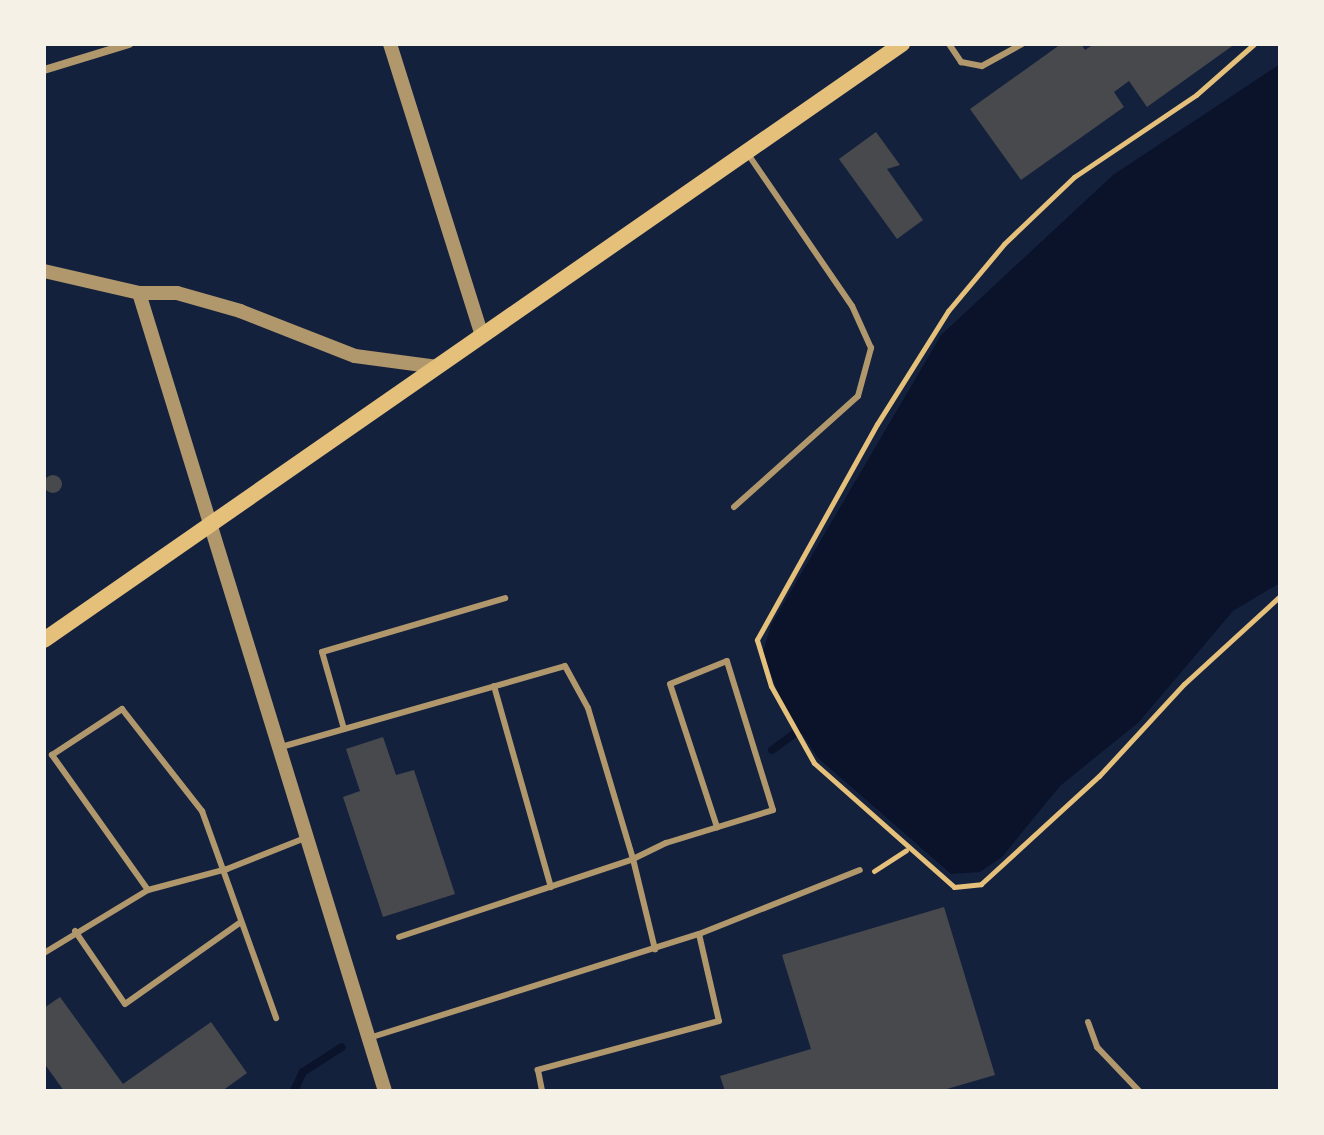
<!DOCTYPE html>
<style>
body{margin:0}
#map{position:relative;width:1324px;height:1135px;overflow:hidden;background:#14213d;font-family:Mulish,sans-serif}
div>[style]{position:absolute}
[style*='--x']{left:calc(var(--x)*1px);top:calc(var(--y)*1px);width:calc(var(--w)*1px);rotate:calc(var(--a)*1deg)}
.water>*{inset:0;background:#0b132b}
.stream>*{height:8px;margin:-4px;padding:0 4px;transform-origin:4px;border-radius:4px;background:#0b132b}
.building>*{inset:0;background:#48494c}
.round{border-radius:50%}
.path>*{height:5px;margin:-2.5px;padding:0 2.5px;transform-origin:2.5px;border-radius:2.5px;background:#e5c07b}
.service>*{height:6px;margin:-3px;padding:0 3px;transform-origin:3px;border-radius:3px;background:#b1986c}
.minor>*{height:8px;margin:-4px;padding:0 4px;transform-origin:4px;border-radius:4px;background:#b1986c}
.tertiary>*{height:14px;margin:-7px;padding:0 7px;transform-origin:7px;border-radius:7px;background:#b1986c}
.secondary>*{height:16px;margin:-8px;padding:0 8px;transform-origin:8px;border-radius:8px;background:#e5c07b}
span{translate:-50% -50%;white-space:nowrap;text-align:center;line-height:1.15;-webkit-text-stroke:8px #f6f1e7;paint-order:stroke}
.frame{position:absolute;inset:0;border:46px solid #f6f1e7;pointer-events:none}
</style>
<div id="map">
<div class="water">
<div style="clip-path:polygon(1280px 64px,1280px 583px,1233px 611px,1139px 722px,1060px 786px,1002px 857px,980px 872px,951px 874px,818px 758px,781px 701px,763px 652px,771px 625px,941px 335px,1113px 175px)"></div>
</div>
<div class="stream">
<div style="--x:772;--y:750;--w:39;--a:-36"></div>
<div style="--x:294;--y:1091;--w:21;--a:-65"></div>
<div style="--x:303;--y:1072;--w:46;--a:-32.7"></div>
</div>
<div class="building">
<div style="clip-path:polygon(1061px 44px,1081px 44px,1085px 50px,1094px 44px,1235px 44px,1147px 107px,1129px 81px,1114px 92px,1124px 107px,1021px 180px,970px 109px)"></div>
<div style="clip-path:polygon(876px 132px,900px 165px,887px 169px,923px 220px,897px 239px,839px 159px)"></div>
<div class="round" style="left:44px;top:475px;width:18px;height:18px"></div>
<div style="clip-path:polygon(383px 737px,396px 775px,414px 770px,455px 894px,383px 917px,343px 797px,360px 791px,346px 749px)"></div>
<div style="clip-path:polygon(944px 907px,995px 1075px,940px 1091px,725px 1091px,720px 1076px,811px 1049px,782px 955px)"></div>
<div style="clip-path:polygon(60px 997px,123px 1084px,211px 1022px,247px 1073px,222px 1091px,64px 1091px,44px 1063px,44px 1008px)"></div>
</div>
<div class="path">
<div style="--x:1254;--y:44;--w:77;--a:138.7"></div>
<div style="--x:1196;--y:95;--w:147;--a:146.1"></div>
<div style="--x:1074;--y:177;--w:97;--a:136.3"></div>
<div style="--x:1004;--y:244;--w:87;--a:129.9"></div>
<div style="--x:948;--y:311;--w:133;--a:122.1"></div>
<div style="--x:877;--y:424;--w:247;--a:119.1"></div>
<div style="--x:757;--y:640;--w:48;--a:73.1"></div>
<div style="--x:771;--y:686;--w:88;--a:60.8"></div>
<div style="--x:814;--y:763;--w:187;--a:41.5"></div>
<div style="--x:954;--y:887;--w:27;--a:-6"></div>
<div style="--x:981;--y:884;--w:160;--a:-42.5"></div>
<div style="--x:1099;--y:776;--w:125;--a:-47.3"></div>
<div style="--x:1184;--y:684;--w:130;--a:-42.5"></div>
<div style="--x:874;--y:871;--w:38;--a:-33"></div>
</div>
<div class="service">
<div style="--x:949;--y:44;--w:22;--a:56"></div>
<div style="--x:961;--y:62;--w:21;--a:11"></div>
<div style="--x:982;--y:66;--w:46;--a:-28.8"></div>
<div style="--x:734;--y:507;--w:166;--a:-41.8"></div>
<div style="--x:858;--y:396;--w:50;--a:-74.8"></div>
<div style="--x:871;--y:348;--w:46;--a:-114.3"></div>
<div style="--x:852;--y:306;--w:184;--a:-124.4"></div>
<div style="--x:494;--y:686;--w:209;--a:74.2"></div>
<div style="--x:344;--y:729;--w:80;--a:-105.9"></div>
<div style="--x:322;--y:652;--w:191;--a:-16.4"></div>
<div style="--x:281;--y:747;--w:295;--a:-15.9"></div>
<div style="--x:565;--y:666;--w:48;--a:61.3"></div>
<div style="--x:588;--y:708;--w:158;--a:73.4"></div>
<div style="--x:633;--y:859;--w:37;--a:-26"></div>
<div style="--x:666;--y:843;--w:112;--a:-17.1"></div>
<div style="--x:773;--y:810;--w:156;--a:-107.2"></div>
<div style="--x:727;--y:661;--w:61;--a:158"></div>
<div style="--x:670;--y:684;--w:151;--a:71.8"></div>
<div style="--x:148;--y:890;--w:166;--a:-125.4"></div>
<div style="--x:52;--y:755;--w:84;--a:-33.3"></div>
<div style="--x:122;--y:709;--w:130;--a:51.9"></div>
<div style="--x:202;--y:811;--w:220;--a:70.3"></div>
<div style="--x:75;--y:931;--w:88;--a:55.6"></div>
<div style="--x:125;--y:1004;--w:142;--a:-35.3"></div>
<div style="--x:699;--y:934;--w:173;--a:-21.7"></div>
<div style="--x:399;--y:937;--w:247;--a:-18.4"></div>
<div style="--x:633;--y:859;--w:93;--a:76.3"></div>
<div style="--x:44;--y:953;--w:122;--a:-31.2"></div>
<div style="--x:148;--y:890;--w:82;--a:-14.9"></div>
<div style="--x:227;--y:869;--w:84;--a:-21.7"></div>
<div style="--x:1088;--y:1022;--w:27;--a:70"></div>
<div style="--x:1097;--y:1047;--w:61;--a:46.3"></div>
<div style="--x:369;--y:1038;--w:346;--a:-17.5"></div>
<div style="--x:699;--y:934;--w:89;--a:77.1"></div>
<div style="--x:719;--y:1021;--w:188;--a:164.9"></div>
<div style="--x:538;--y:1070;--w:21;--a:79"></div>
</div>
<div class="minor">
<div style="--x:44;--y:70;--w:89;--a:-17"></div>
</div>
<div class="tertiary">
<div style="--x:390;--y:44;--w:306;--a:72.5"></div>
<div style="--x:44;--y:271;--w:98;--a:13"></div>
<div style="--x:139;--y:293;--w:38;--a:0"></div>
<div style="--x:177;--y:293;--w:66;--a:15.9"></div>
<div style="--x:240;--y:311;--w:123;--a:21.4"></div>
<div style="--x:355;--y:356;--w:83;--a:7.6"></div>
<div style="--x:139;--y:293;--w:835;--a:72.87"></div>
</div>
<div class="secondary">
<div style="--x:44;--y:640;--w:1045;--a:-34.79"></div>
</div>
<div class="frame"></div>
</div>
